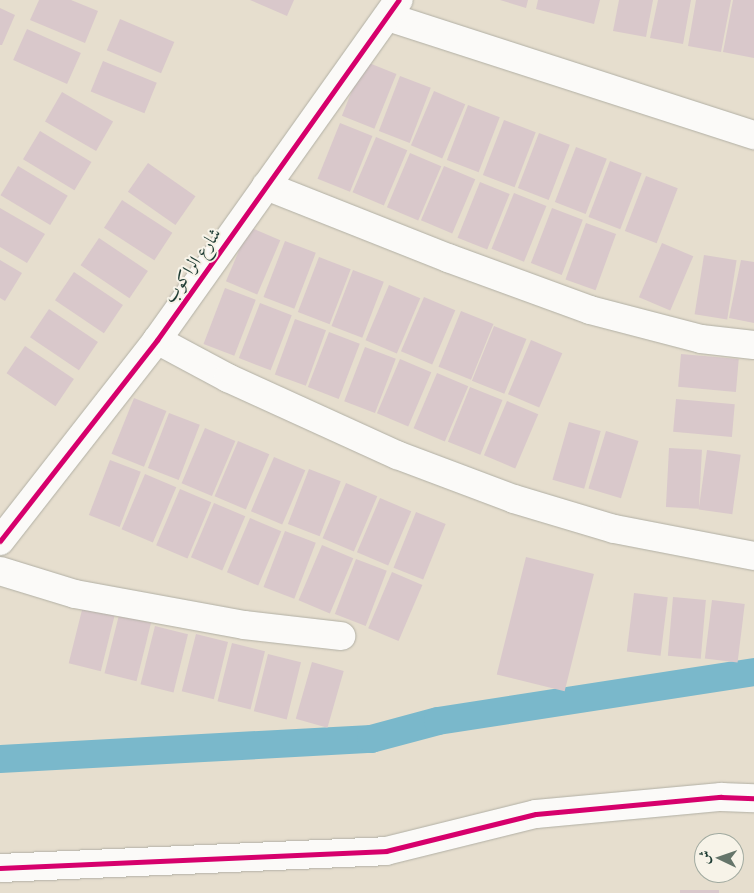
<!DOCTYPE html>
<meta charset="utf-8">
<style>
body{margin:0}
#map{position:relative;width:754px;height:893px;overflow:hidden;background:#e6dece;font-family:"IM FELL Double Pica",Amiri,serif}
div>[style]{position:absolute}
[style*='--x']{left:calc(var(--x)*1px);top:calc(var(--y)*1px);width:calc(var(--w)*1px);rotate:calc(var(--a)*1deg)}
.canal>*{height:28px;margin:-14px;padding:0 14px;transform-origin:14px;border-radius:14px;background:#7ab8cb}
.building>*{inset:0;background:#d9c8cb;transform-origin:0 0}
.roads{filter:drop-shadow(0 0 1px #b1afa4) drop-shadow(0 0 1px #b1afa4)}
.minor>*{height:28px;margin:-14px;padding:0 14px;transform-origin:14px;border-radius:14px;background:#fbfaf8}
.tertiary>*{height:28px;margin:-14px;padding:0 14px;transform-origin:14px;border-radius:14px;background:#fbfaf8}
.cycleway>*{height:5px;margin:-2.5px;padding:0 2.5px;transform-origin:2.5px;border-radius:2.5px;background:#d6006c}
span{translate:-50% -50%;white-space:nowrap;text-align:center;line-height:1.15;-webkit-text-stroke:4px #f7f3e8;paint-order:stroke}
.street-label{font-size:18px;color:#1f3d34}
.north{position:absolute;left:694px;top:833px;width:50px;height:50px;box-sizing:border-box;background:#f7f3e8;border:1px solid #a1aaa0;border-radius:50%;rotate:273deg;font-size:14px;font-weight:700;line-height:20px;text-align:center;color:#1f3d34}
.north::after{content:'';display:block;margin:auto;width:18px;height:22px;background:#65756a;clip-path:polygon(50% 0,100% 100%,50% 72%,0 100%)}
</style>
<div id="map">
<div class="canal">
<div style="--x:0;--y:759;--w:372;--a:-3.1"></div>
<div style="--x:371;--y:739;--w:69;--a:-15"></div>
<div style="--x:438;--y:721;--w:320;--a:-8.8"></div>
</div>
<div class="building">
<div style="clip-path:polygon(39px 0,71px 0,98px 11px,85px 43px,30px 20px)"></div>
<div style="clip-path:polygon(250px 0,294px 0,287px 16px)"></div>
<div style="clip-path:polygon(500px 0,528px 0,526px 8px)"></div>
<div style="clip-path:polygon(538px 0,600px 0,594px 24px,536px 9px)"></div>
<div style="clip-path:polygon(619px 0,653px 0,646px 37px,613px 31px)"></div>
<div style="clip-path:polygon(658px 0,691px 0,683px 44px,650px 38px)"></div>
<div style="clip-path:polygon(696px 0,731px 0,721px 52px,688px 46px)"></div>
<div style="clip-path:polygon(733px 0,754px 0,754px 58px,723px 52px)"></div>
<div style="clip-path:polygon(0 8px,15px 15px,2px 45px,0 45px)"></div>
<div style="left:120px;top:19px;width:59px;height:34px;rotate:23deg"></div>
<div style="left:27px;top:29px;width:59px;height:34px;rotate:24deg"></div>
<div style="left:103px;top:61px;width:58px;height:33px;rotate:22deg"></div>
<div style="left:364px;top:61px;width:35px;height:59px;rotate:22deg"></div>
<div style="left:400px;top:76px;width:33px;height:59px;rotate:21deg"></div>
<div style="left:434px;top:91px;width:34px;height:59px;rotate:23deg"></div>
<div style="left:62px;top:92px;width:59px;height:34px;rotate:30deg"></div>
<div style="left:468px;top:105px;width:34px;height:59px;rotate:21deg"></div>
<div style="left:504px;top:120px;width:34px;height:59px;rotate:21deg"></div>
<div style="left:340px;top:123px;width:35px;height:60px;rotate:22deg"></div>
<div style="left:40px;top:131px;width:60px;height:33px;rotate:31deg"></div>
<div style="left:539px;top:133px;width:33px;height:59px;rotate:21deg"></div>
<div style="left:376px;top:137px;width:34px;height:60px;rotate:23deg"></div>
<div style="left:576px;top:147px;width:33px;height:59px;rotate:21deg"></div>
<div style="left:410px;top:153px;width:34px;height:59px;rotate:23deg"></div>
<div style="left:610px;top:161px;width:34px;height:60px;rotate:21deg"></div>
<div style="left:148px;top:163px;width:58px;height:35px;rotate:35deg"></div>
<div style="left:18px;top:166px;width:58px;height:34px;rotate:31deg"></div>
<div style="left:444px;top:166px;width:34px;height:59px;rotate:23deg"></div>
<div style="left:646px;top:176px;width:34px;height:59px;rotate:21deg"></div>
<div style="left:480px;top:182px;width:32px;height:60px;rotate:22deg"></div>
<div style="left:514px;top:193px;width:35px;height:60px;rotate:22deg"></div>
<div style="left:122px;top:200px;width:60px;height:33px;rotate:33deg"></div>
<div style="clip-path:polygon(0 208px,45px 234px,27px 263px,0 247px)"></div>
<div style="left:552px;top:208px;width:33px;height:59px;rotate:21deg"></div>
<div style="left:586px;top:223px;width:32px;height:60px;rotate:20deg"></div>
<div style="left:249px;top:227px;width:34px;height:59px;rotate:23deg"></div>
<div style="left:99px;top:238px;width:59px;height:33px;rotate:34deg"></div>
<div style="left:285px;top:241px;width:33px;height:60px;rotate:21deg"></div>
<div style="left:662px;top:243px;width:34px;height:59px;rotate:23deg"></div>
<div style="left:704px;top:255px;width:33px;height:60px;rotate:9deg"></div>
<div style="left:319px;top:257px;width:34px;height:59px;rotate:21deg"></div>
<div style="clip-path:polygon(0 260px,22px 273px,5px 301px,0 298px)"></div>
<div style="clip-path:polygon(741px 260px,754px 262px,754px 323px,729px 318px)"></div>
<div style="left:353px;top:270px;width:33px;height:60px;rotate:21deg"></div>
<div style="left:74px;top:272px;width:59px;height:34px;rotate:34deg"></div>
<div style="left:389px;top:285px;width:34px;height:60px;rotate:23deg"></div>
<div style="left:225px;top:288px;width:33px;height:60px;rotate:21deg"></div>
<div style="left:424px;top:297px;width:34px;height:59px;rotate:23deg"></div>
<div style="left:260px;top:303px;width:34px;height:59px;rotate:21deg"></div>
<div style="left:49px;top:309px;width:59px;height:34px;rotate:34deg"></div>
<div style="left:461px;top:311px;width:35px;height:60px;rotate:22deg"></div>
<div style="left:295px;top:319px;width:33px;height:59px;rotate:20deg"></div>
<div style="left:494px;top:326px;width:35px;height:59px;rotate:22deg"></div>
<div style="left:329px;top:332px;width:33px;height:59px;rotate:21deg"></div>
<div style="left:531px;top:340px;width:34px;height:59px;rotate:23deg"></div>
<div style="left:25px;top:346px;width:59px;height:33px;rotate:34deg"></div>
<div style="left:365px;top:347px;width:33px;height:58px;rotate:21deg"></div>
<div style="left:681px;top:354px;width:58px;height:33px;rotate:5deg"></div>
<div style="left:400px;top:359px;width:34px;height:59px;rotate:23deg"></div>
<div style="left:437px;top:373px;width:34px;height:60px;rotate:23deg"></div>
<div style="left:470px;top:387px;width:35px;height:59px;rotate:22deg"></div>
<div style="left:134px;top:398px;width:35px;height:60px;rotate:22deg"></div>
<div style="left:676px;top:399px;width:59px;height:33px;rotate:5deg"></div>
<div style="left:507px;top:401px;width:34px;height:59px;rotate:23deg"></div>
<div style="left:169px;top:413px;width:33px;height:59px;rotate:21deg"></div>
<div style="left:569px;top:422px;width:33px;height:60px;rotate:16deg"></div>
<div style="left:205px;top:428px;width:33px;height:60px;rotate:23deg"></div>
<div style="left:606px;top:431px;width:34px;height:60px;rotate:17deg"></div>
<div style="left:238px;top:441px;width:34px;height:60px;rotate:23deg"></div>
<div style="left:669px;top:448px;width:33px;height:59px;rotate:3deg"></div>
<div style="left:707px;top:450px;width:34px;height:60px;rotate:8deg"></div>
<div style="left:274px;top:457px;width:34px;height:59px;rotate:23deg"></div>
<div style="left:110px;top:460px;width:33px;height:59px;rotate:21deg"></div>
<div style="left:309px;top:469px;width:34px;height:59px;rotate:21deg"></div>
<div style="left:145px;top:474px;width:34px;height:60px;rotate:23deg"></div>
<div style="left:346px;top:483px;width:34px;height:60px;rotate:23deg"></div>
<div style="left:180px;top:489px;width:34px;height:61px;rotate:23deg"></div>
<div style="left:380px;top:498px;width:34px;height:59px;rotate:23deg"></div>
<div style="left:214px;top:503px;width:34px;height:59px;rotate:23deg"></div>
<div style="left:416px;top:512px;width:32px;height:60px;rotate:22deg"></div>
<div style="left:250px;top:518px;width:34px;height:59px;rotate:23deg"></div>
<div style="left:285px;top:531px;width:33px;height:60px;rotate:21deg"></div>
<div style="left:322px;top:545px;width:34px;height:60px;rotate:23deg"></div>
<div style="left:526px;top:557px;width:70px;height:121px;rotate:14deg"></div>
<div style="left:356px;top:559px;width:33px;height:59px;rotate:21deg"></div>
<div style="left:392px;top:572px;width:33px;height:61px;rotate:23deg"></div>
<div style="left:634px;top:593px;width:34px;height:59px;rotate:7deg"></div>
<div style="left:673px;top:597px;width:33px;height:59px;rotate:5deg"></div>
<div style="left:712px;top:600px;width:33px;height:59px;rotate:7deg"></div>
<div style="left:83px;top:606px;width:33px;height:59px;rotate:14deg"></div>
<div style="left:119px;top:615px;width:33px;height:60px;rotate:14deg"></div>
<div style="left:155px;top:626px;width:34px;height:60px;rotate:14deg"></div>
<div style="left:196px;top:634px;width:33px;height:59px;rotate:14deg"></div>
<div style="left:232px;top:643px;width:34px;height:60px;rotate:14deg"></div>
<div style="left:268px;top:654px;width:34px;height:59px;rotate:14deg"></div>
<div style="left:312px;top:662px;width:33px;height:59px;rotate:16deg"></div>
<div style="left:680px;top:890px;width:39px;height:3px"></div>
</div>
<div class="roads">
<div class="minor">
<div style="--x:388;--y:17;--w:385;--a:17.9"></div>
<div style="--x:266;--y:186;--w:196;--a:21.6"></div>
<div style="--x:448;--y:258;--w:151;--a:20.1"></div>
<div style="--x:590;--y:310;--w:115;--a:14.6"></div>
<div style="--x:701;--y:339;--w:53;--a:6.5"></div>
<div style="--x:157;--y:340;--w:81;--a:28.2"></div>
<div style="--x:228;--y:378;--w:186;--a:24.5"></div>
<div style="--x:397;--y:455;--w:125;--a:20.6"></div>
<div style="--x:514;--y:499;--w:104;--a:16.7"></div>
<div style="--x:614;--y:529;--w:143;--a:10.9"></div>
<div style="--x:0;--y:571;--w:78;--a:17"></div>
<div style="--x:75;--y:594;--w:172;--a:10.4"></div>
<div style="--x:244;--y:625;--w:98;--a:6.5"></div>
<div style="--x:0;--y:868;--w:386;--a:-2.5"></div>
<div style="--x:386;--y:851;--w:154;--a:-13.9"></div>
<div style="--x:536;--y:814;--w:186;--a:-5.3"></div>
<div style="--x:721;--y:797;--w:33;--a:2"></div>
</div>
<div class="tertiary">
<div style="--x:0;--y:541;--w:255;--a:-52"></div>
<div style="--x:157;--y:340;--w:417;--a:-54.6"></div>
</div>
</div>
<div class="cycleway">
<div style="--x:0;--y:541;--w:255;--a:-52"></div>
<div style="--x:157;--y:340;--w:417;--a:-54.6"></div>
<div style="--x:0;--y:868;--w:386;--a:-2.5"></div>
<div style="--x:386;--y:851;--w:154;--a:-13.9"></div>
<div style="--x:536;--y:814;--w:186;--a:-5.3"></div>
<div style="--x:721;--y:797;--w:33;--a:2"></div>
</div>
<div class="street-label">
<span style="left:193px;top:266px;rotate:-55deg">شارع الراكوب</span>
</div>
<div class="north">ش</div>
</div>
